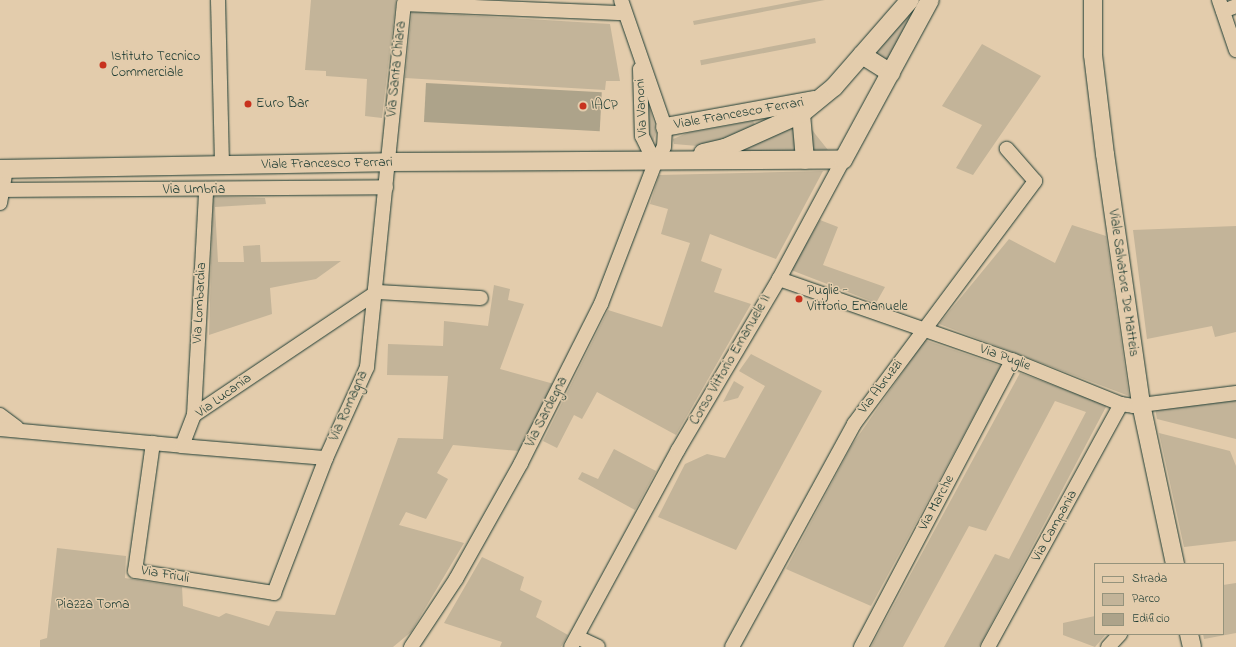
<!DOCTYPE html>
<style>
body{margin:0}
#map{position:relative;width:1236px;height:647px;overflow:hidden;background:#e3ccac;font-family:"Indie Flower",sans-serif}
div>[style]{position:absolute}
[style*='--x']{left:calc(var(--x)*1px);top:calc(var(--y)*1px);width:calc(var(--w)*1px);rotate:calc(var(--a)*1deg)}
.green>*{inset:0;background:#c3b499;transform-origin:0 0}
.building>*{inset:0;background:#ada38a;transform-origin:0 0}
.roads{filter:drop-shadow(0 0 1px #1f3d34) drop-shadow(0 0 1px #1f3d34)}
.minor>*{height:14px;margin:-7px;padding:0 7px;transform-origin:7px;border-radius:7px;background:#e3ccac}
.tertiary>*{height:18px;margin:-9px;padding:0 9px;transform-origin:9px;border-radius:9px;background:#e3ccac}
.dots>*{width:11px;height:11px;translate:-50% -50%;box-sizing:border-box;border:2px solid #e3ccac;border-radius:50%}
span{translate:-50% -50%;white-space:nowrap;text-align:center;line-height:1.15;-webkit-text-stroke:3px #e3ccac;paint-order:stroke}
.poi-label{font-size:14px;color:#1f3d34}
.left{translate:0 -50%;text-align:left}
.street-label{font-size:14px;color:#1f3d34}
.park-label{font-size:14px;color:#274339}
.legend{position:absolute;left:1094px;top:563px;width:130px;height:72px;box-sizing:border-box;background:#e3ccac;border:1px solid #95937c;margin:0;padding:5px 7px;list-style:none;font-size:12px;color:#1f3d34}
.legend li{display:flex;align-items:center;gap:8px;height:20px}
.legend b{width:20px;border:1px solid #95937c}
</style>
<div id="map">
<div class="green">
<div style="clip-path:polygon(311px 0,396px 0,382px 118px,365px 116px,367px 79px,326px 76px,326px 71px,305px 70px)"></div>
<div style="clip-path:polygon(802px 0,825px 0,694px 25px,693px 21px)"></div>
<div style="clip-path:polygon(918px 0,924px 0,889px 62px,875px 54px)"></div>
<div style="clip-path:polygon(412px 12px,610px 24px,620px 81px,606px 81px,605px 90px,405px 78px)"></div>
<div style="left:815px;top:38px;width:5px;height:117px;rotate:79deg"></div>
<div style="clip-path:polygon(982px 44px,1041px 76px,973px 175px,956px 168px,982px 125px,942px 106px)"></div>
<div style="clip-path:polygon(645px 87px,656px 132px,653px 142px,649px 133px)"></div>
<div style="clip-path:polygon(753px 121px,756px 127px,734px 138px,698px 146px,674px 144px,673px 139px,687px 133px)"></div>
<div style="clip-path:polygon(793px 126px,795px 152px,740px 152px,748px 148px)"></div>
<div style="clip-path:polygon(810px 127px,816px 135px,828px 150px,809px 151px)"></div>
<div style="clip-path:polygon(823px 171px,776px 259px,710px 234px,701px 261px,722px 269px,714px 292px,751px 304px,676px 435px,597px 392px,582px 419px,574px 415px,557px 448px,543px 441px,608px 310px,662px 327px,690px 243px,661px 234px,668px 209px,650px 204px,659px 175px)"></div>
<div style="clip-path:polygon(213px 197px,265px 198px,266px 204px,215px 207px,218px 262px,244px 262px,243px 246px,260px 245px,261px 262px,341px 261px,316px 279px,270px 288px,272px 314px,209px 335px)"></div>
<div style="clip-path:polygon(820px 220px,838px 227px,823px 265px,885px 287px,876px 303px,791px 270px)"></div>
<div style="clip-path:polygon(1072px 225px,1106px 236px,1129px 396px,939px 324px,1009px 239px,1055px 263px)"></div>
<div style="clip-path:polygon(1236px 226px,1236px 332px,1215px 337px,1212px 326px,1147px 339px,1133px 230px)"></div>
<div style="clip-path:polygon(494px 285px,510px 289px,508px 300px,524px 304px,500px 369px,554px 384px,519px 451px,453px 445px,437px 473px,448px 479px,426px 519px,406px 512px,399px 525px,464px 543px,411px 632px,393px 647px,40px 647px,40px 640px,47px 638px,57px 548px,126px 556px,125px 578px,182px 587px,183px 606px,219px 617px,226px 613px,269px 626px,276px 611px,335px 615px,398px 438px,443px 439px,448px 376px,387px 375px,388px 344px,443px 346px,444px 321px,488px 326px)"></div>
<div style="clip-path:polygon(925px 340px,1001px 366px,871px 606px,786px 569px,852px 445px)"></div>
<div style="clip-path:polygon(751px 354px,822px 391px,736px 550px,658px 517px,685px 464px,707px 454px,725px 458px,765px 386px,739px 371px)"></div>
<div style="clip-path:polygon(1020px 373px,1107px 405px,979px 647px,944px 647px,995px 554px,1009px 559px,1086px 412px,1055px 401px,986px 531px,969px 526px,903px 647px,871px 647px)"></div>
<div style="clip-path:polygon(734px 381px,744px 387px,738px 398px,723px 402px)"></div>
<div style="clip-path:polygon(1236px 400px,1236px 439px,1157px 419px,1155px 408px)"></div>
<div style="clip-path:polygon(1159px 433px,1230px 451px,1236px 466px,1236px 541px,1184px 547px)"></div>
<div style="clip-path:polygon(614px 449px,656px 471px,635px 510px,578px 479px,582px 472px,598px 479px)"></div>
<div style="clip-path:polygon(482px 557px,524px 577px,520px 590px,542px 601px,536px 617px,568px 635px,561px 647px,500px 647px,502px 642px,444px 623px)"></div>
<div style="clip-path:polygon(1236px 583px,1236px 633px,1204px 639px,1203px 634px,1223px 634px,1223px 585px)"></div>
<div style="clip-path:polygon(1095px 616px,1095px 634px,1106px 634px,1095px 647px,1063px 635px,1063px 623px)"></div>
</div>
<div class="building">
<div style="left:426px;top:83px;width:176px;height:39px;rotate:3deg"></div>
</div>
<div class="roads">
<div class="minor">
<div style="--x:218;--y:0;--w:166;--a:88.6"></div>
<div style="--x:1219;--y:0;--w:53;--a:71.2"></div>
<div style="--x:1223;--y:11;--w:14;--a:-21"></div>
<div style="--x:640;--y:69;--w:67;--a:88.3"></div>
<div style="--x:642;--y:136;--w:30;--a:64"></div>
<div style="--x:2;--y:190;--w:384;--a:-0.4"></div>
<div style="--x:0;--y:203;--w:36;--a:-80"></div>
<div style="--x:779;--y:279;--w:247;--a:19.2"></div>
<div style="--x:1012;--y:360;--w:118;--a:22"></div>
<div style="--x:1121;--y:404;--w:12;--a:9"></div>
<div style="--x:1133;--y:406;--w:104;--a:-7.2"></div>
<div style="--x:0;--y:415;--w:21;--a:37"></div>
<div style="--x:194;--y:415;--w:225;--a:-86.9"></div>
<div style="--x:0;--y:429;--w:183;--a:5.3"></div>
<div style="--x:182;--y:446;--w:33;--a:-69"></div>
<div style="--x:194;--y:415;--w:220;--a:-33.9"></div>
<div style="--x:377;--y:292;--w:104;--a:3.3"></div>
<div style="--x:153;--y:443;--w:129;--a:98"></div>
<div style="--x:135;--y:571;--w:141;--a:9"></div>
<div style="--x:274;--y:593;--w:145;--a:-68.9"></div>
<div style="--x:326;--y:458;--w:100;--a:-65.7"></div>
<div style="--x:367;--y:367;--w:365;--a:-84.2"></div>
<div style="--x:404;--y:4;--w:219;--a:2.4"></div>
<div style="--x:182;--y:446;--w:144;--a:4.8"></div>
<div style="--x:577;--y:637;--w:23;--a:25"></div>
<div style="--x:411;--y:647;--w:82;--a:-56.5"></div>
<div style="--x:456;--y:579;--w:133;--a:-60.7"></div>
<div style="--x:521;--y:463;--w:178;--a:-63.3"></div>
<div style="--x:601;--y:304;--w:151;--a:-69"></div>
<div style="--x:655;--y:163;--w:18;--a:-61"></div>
<div style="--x:664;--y:147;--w:20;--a:-87"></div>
<div style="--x:665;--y:127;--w:134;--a:-109.1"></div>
<div style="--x:571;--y:647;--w:224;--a:-61.5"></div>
<div style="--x:678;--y:450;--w:199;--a:-59.4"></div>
<div style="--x:779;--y:279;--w:135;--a:-61.7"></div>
<div style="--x:732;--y:647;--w:254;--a:-61.3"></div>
<div style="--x:854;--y:424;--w:303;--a:-53.3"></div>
<div style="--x:1035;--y:181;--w:43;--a:-131.2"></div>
<div style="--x:861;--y:647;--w:324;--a:-62.2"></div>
<div style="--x:988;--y:647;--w:277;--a:-61.3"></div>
<div style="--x:1108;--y:647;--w:18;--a:-47"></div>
</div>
<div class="tertiary">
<div style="--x:1093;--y:0;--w:55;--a:90"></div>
<div style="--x:1093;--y:55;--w:100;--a:83.1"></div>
<div style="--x:1105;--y:154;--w:253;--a:81.8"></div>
<div style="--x:1141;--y:404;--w:164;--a:78"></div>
<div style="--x:862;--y:55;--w:34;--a:32"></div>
<div style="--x:801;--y:114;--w:46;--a:85"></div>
<div style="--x:665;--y:127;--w:151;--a:-10.3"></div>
<div style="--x:703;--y:153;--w:23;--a:-13"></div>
<div style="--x:725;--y:148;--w:83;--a:-24.1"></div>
<div style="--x:801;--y:114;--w:43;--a:-39.3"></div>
<div style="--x:834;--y:87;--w:116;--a:-48.9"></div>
<div style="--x:0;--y:169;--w:387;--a:-1"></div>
<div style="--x:387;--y:162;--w:456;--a:-0.3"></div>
<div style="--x:843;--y:160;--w:182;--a:-61.5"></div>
<div style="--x:1189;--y:634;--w:13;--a:77"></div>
</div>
</div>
<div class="dots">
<div style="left:103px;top:65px;background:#c8321e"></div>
<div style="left:248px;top:104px;background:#c8321e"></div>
<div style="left:583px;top:106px;background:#c8321e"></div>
<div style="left:799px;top:299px;background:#c8321e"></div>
</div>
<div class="poi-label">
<span class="left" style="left:111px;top:65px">Istituto Tecnico<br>Commerciale</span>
<span class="left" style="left:256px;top:104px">Euro Bar</span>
<span class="left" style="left:591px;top:106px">IACP</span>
<span class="left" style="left:807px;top:299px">Puglie -<br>Vittorio Emanuele</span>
</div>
<div class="street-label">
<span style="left:397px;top:69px;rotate:-84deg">Via Santa Chiara</span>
<span style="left:642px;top:108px;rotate:-93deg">Via Vanoni</span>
<span style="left:739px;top:114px;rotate:-10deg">Viale Francesco Ferrari</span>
<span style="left:327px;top:164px;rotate:-1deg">Viale Francesco Ferrari</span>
<span style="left:194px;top:190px">Via Umbria</span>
<span style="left:1123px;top:283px;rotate:82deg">Viale Salvatore De Matteis</span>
<span style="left:200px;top:303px;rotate:-87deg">Via Lombardia</span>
<span style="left:1005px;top:358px;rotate:20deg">Via Puglie</span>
<span style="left:731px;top:360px;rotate:-60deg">Corso Vittorio Emanuele II</span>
<span style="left:881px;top:387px;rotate:-53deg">Via Abruzzi</span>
<span style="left:224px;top:396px;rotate:-36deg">Via Lucania</span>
<span style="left:349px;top:406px;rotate:-66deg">Via Romagna</span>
<span style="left:547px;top:412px;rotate:-63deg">Via Sardegna</span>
<span style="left:937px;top:503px;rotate:-62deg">Via Marche</span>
<span style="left:1055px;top:526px;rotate:-61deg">Via Campania</span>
<span style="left:165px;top:575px;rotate:10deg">Via Friuli</span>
</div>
<div class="park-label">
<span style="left:93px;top:605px">Piazza Toma</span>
</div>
<ul class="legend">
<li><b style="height:5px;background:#e3ccac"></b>Strada</li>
<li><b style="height:11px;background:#c3b499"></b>Parco</li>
<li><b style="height:11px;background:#ada38a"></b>Edificio</li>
</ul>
</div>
